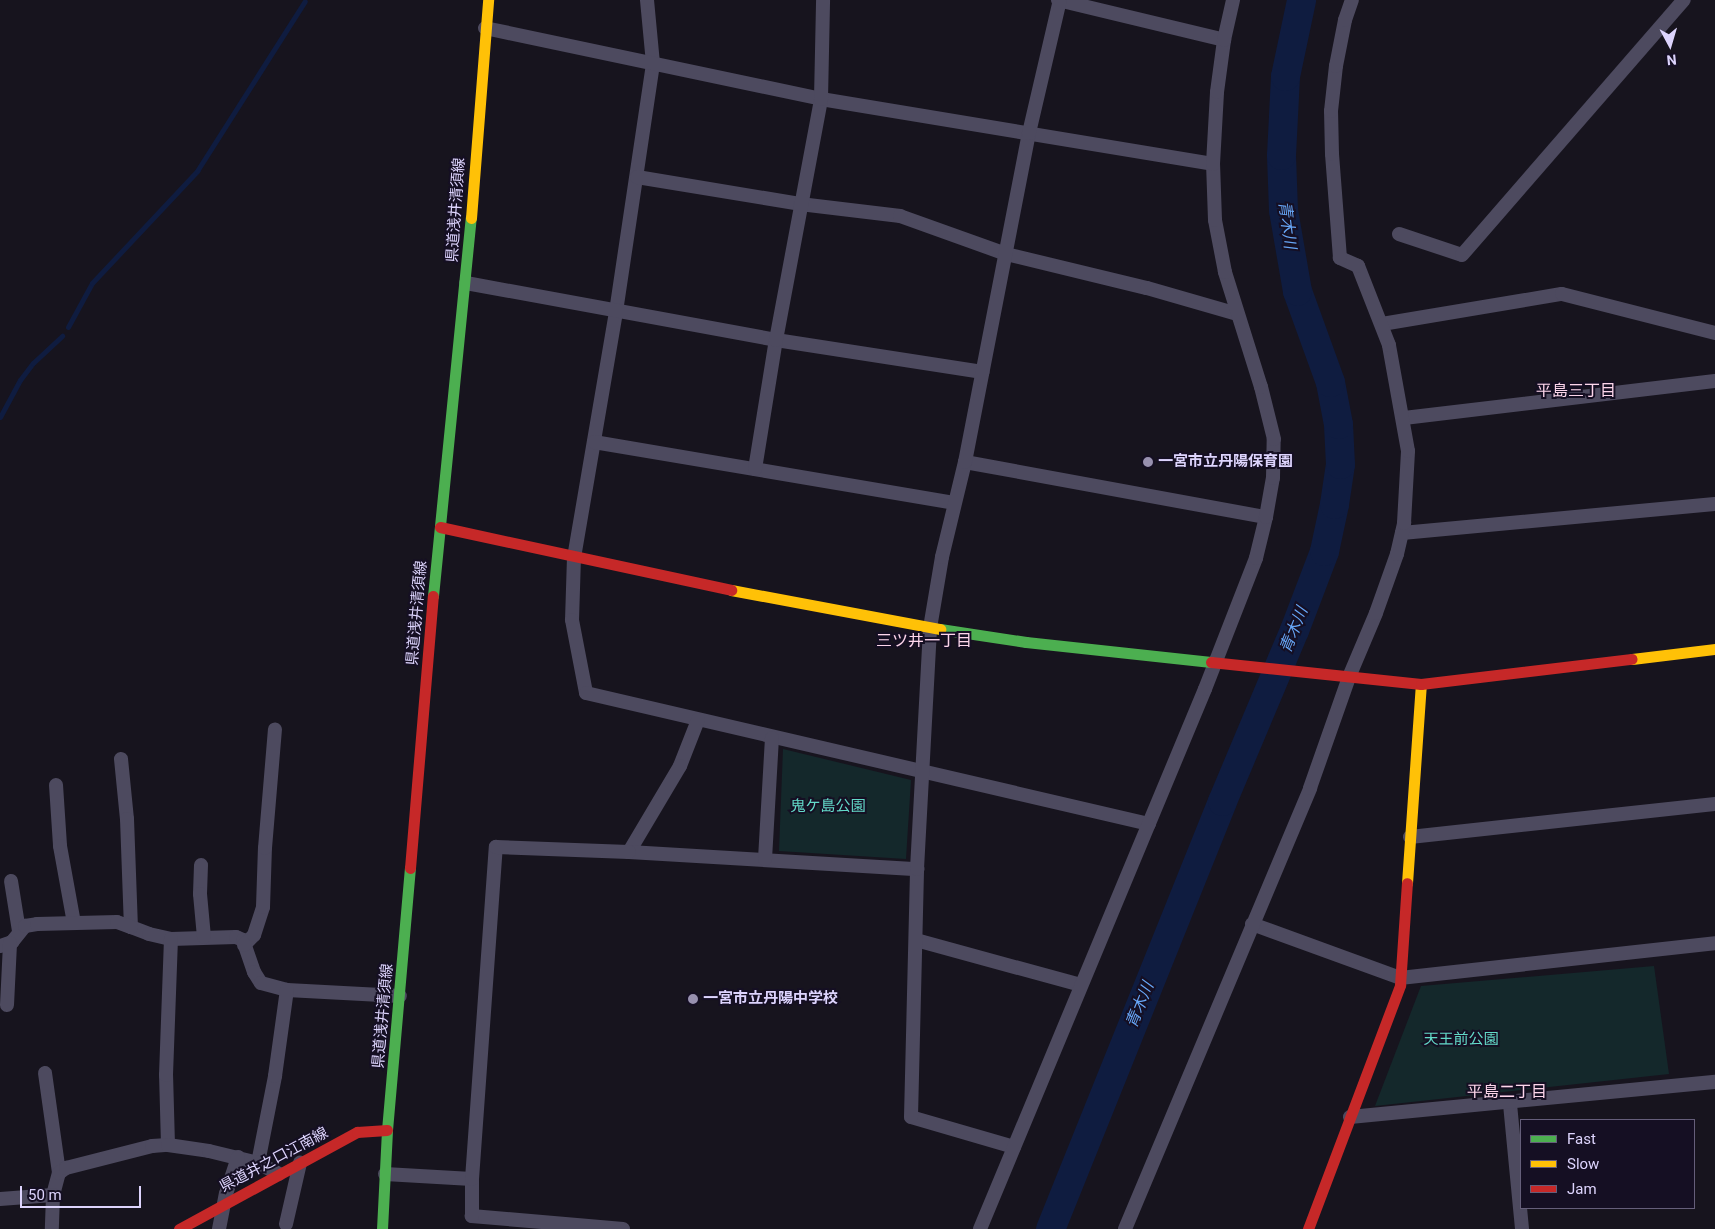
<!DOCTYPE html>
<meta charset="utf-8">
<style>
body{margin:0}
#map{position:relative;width:1715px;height:1229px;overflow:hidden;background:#17141e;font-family:Roboto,"Noto Sans JP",sans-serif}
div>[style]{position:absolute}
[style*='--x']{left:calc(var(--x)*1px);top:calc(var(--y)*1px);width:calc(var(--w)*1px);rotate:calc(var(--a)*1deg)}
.green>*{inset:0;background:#14282b}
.stream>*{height:5px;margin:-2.5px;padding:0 2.5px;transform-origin:2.5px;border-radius:2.5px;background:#0f1c40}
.river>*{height:29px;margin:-14.5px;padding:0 14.5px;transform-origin:14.5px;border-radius:14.5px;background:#0f1c40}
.street>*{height:14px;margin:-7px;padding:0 7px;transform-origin:7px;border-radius:7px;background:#4d4a5f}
.fast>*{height:11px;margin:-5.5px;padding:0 5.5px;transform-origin:5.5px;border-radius:5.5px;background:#4caf50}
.slow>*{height:11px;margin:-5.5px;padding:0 5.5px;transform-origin:5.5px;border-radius:5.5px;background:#ffc107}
.jam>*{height:11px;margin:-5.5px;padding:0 5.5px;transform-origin:5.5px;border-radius:5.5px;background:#c62828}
.dots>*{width:14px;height:14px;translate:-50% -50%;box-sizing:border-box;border:2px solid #150f23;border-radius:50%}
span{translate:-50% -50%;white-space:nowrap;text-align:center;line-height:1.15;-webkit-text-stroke:4px #150f23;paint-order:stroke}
.street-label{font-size:15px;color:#ddd4fd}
.poi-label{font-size:15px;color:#ddd4fd;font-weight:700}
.left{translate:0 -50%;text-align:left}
.park-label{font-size:15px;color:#63d9c8}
.water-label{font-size:16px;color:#67a6f7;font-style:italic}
.neighbourhood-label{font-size:16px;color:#fdd6eb}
.legend{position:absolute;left:1520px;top:1119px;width:175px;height:90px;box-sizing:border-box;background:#150f23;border:1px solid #655e7a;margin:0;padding:6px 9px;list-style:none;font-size:15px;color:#ddd4fd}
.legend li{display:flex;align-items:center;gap:10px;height:25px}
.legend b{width:25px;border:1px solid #655e7a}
.north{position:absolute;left:1645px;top:20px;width:50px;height:50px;-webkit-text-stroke:4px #150f23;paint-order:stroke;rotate:174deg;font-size:14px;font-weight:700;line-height:20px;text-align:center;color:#ddd4fd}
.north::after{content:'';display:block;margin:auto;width:18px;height:22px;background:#ddd4fd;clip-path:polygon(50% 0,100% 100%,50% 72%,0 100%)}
.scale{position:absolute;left:20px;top:1186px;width:121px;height:22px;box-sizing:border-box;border:2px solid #ddd4fd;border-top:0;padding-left:6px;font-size:15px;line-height:18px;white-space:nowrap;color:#ddd4fd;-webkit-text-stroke:4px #150f23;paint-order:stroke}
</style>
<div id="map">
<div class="green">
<div style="clip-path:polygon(783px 749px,911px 780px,906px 859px,779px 851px)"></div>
<div style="clip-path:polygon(1654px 966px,1669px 1074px,1375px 1106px,1421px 986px)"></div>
</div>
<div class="stream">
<div style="--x:68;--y:327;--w:50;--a:-61.4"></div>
<div style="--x:92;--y:283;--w:154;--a:-46.8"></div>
<div style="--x:197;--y:171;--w:201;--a:-57.6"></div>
<div style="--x:0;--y:417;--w:42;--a:-61.6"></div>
<div style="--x:20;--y:380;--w:21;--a:-53"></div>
<div style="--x:33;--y:363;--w:40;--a:-43"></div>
</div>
<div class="river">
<div style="--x:1050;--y:1229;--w:461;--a:-68.1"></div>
<div style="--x:1222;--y:801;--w:186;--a:-67.2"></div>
<div style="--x:1294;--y:630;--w:85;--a:-69.2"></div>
<div style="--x:1324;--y:551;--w:48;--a:-78"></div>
<div style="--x:1334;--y:504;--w:40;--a:-81.5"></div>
<div style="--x:1340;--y:464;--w:40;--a:-92.9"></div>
<div style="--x:1338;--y:424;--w:43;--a:-100.8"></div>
<div style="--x:1330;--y:382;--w:97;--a:-109.9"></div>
<div style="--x:1297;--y:291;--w:82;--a:-99.8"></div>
<div style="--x:1283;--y:210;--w:55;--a:-92.1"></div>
<div style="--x:1281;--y:155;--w:79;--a:-87.1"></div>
<div style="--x:1285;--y:76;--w:78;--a:-78.1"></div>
</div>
<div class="street">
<div style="--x:647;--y:0;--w:64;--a:84.6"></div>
<div style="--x:653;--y:64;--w:251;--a:98.5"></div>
<div style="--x:616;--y:312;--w:249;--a:99.7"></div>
<div style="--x:574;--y:557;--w:63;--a:91.8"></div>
<div style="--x:572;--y:620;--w:74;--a:79.1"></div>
<div style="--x:586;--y:693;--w:578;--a:13.1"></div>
<div style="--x:1058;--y:0;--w:171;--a:13.5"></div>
<div style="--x:485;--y:28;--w:343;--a:11.9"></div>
<div style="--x:821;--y:99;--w:397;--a:9.4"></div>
<div style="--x:637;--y:177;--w:165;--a:9.4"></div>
<div style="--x:800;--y:204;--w:101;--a:6.8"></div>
<div style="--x:900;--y:216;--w:113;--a:19.7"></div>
<div style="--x:1006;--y:254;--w:145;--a:13.6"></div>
<div style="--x:1147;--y:288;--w:94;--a:16.1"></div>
<div style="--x:1399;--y:234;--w:66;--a:18.4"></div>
<div style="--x:1462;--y:255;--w:338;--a:-49"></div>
<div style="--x:466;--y:283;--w:315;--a:10.4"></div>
<div style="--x:776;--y:340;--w:209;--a:8.8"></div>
<div style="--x:1382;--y:324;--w:182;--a:-9.5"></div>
<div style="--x:1562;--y:294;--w:158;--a:14.3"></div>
<div style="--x:1404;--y:418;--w:313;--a:-6.8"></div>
<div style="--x:594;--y:442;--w:365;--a:9.6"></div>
<div style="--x:965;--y:462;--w:306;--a:10.4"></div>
<div style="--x:755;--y:469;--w:131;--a:-80.8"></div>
<div style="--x:776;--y:340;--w:245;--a:-79.4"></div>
<div style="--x:821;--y:99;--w:99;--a:-88.8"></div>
<div style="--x:1402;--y:533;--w:314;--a:-5.3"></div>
<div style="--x:698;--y:720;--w:49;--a:111.4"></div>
<div style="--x:680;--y:766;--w:100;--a:120.7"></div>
<div style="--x:629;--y:852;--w:289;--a:3.4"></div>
<div style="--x:121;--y:759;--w:60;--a:84.3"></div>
<div style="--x:127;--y:819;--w:108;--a:87.9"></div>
<div style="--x:131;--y:927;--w:19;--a:21"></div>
<div style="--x:149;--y:934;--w:23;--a:13"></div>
<div style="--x:171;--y:939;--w:65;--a:-1.8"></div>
<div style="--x:236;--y:937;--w:8;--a:23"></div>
<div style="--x:243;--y:940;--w:34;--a:71"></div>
<div style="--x:254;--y:972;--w:13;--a:58"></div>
<div style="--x:261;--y:983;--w:27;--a:15"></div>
<div style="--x:287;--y:990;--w:113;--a:3"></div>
<div style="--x:56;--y:785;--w:61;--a:86.2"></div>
<div style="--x:60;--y:846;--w:78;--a:79.7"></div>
<div style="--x:1410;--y:837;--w:307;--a:-6.2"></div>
<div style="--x:765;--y:859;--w:121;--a:-86.7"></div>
<div style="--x:201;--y:865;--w:29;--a:92"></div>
<div style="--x:200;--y:894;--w:43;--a:84.7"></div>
<div style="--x:11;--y:881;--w:51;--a:80.9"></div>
<div style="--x:1252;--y:924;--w:158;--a:20"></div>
<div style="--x:1400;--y:978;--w:317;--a:-6.3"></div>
<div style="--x:916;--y:940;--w:171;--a:15.3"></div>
<div style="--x:244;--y:945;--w:14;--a:-45"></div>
<div style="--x:254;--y:935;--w:29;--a:-72"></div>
<div style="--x:263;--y:907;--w:59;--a:-88.1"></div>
<div style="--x:265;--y:848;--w:119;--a:-85.2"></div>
<div style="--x:0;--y:946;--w:13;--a:-18"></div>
<div style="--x:12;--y:942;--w:21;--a:-51"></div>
<div style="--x:25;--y:926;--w:12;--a:-9"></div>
<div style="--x:37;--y:924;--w:80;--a:-1.4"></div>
<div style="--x:117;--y:922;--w:15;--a:20"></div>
<div style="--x:7;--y:1005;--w:62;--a:-87.2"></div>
<div style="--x:45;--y:1073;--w:101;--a:82"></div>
<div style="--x:1510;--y:1104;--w:126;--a:84.5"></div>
<div style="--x:1350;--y:1117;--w:367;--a:-5.5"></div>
<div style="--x:168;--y:1145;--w:70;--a:-91.6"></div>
<div style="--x:166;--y:1075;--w:136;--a:-87.9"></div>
<div style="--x:1014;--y:1147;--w:107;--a:-163.8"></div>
<div style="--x:911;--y:1117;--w:248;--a:-88.6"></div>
<div style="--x:917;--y:869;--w:241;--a:-86.9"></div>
<div style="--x:930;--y:628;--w:72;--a:-80.4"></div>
<div style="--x:942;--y:557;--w:98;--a:-76.4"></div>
<div style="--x:965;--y:462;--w:335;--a:-79"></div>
<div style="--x:1029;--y:133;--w:137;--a:-76.9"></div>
<div style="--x:279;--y:1174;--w:24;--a:-152"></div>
<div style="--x:258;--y:1163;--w:89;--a:-78.9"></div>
<div style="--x:275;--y:1076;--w:87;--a:-82.1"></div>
<div style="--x:385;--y:1174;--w:87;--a:3.3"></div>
<div style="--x:53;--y:1195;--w:23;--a:-75"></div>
<div style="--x:59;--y:1173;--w:9;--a:-36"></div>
<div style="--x:66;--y:1168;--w:89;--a:-14.3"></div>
<div style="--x:152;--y:1146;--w:16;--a:-4"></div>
<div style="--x:168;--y:1145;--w:41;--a:8.3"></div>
<div style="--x:209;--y:1151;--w:50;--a:13.8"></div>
<div style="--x:0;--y:1199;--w:53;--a:-4.3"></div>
<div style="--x:53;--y:1195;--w:34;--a:92"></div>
<div style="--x:286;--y:1224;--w:63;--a:-77.1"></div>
<div style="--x:219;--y:1229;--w:36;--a:-79"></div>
<div style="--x:226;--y:1194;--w:39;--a:-72"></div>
<div style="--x:623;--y:1229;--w:152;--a:-175.1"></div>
<div style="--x:472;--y:1216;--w:37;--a:-90"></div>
<div style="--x:472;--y:1179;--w:333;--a:-85.9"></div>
<div style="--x:496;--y:847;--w:133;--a:2.2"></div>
<div style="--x:980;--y:1229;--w:585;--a:-67.38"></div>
<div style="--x:1205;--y:689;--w:141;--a:-68.7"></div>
<div style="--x:1256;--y:558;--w:42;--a:-76.3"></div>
<div style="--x:1266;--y:517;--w:40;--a:-80"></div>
<div style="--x:1273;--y:478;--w:39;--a:-89"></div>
<div style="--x:1274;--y:439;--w:54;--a:-104"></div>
<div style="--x:1261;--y:387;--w:121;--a:-107.4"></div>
<div style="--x:1225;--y:272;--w:53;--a:-100.9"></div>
<div style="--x:1215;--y:220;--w:56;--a:-92"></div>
<div style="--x:1213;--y:164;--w:72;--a:-86.8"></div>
<div style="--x:1217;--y:92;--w:52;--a:-82.3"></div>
<div style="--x:1224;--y:40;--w:41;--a:-77.3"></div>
<div style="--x:1125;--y:1229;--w:478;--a:-67.2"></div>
<div style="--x:1310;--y:788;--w:118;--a:-70.6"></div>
<div style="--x:1349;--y:677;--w:69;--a:-67.1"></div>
<div style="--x:1376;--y:613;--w:63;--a:-70.4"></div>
<div style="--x:1397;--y:554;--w:32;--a:-77"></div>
<div style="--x:1404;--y:523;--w:72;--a:-86.8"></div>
<div style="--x:1408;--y:451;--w:108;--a:-100.2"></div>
<div style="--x:1389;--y:345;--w:85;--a:-111.4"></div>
<div style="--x:1358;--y:266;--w:20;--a:-156"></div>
<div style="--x:1340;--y:258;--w:104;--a:-94.4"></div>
<div style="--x:1332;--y:154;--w:43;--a:-91.3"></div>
<div style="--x:1331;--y:111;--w:45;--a:-83.7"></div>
<div style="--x:1336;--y:66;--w:47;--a:-78.9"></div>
<div style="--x:1345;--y:20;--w:21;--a:-71"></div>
</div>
<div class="fast">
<div style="--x:433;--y:596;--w:380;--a:-84.3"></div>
<div style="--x:940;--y:629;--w:87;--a:8.6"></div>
<div style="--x:1026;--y:642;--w:186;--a:6.2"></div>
<div style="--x:382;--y:1229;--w:99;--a:-87.1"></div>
<div style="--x:387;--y:1130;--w:263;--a:-85"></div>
</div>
<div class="slow">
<div style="--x:471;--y:218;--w:219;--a:-85.5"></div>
<div style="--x:731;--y:590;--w:213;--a:10.6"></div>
<div style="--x:1632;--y:659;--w:84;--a:-6.9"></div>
<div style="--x:1407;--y:883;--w:199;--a:-86"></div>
</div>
<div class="jam">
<div style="--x:440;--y:527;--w:298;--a:12.2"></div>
<div style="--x:1211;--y:662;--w:211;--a:6"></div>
<div style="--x:1421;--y:684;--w:212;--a:-6.8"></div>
<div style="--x:410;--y:868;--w:273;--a:-85.2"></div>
<div style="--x:179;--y:1229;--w:203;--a:-28.6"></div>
<div style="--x:357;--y:1132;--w:30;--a:-4"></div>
<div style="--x:1308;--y:1229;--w:261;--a:-69.3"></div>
<div style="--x:1400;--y:985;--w:102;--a:-86.1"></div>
</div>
<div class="dots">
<div style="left:1148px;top:462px;background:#9891af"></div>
<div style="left:693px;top:999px;background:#9891af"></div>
</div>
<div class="street-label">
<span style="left:456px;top:210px;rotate:-86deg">県道浅井清須線</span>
<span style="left:417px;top:613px;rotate:-85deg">県道浅井清須線</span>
<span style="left:383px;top:1016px;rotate:-85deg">県道浅井清須線</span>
<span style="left:274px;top:1160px;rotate:-28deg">県道井之口江南線</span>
</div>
<div class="poi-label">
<span class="left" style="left:1158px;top:462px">一宮市立丹陽保育園</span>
<span class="left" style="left:703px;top:999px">一宮市立丹陽中学校</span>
</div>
<div class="park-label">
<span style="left:828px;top:807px">鬼ケ島公園</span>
<span style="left:1461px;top:1040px">天王前公園</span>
</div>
<div class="water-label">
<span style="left:1287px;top:225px;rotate:83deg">青木川</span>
<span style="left:1294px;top:630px;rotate:-68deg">青木川</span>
<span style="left:1140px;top:1005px;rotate:-68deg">青木川</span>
</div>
<div class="neighbourhood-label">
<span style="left:1576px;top:391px">平島三丁目</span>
<span style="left:924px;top:641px">三ツ井一丁目</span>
<span style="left:1507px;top:1092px">平島二丁目</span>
</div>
<ul class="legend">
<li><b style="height:6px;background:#4caf50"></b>Fast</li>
<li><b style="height:6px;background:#ffc107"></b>Slow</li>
<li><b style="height:6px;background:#c62828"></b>Jam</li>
</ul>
<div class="north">N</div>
<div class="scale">50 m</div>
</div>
